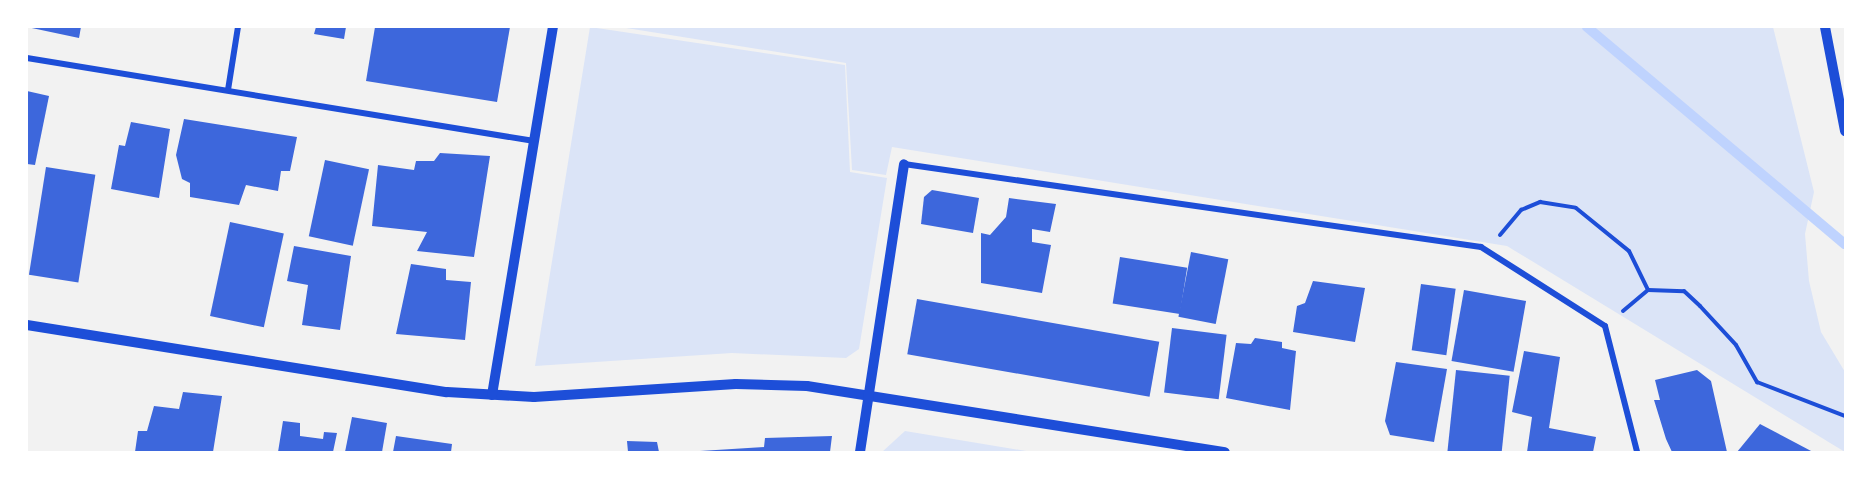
<!DOCTYPE html>
<style>
body{margin:0}
#map{position:relative;width:1872px;height:479px;overflow:hidden;background:#f2f2f2;font-family:"Noto Sans",sans-serif}
div>[style]{position:absolute}
[style*='--x']{left:calc(var(--x)*1px);top:calc(var(--y)*1px);width:calc(var(--w)*1px);rotate:calc(var(--a)*1deg)}
.green>*{inset:0;background:#dbe4f7}
.stream>*{height:10px;margin:-5px;padding:0 5px;transform-origin:5px;border-radius:5px;background:#bfd3fe}
.building>*{inset:0;background:#3d67dc;transform-origin:0 0}
.path>*{height:4px;margin:-2px;padding:0 2px;transform-origin:2px;border-radius:2px;background:#1d4ed8}
.minor>*{height:6px;margin:-3px;padding:0 3px;transform-origin:3px;border-radius:3px;background:#1d4ed8}
.tertiary>*{height:10px;margin:-5px;padding:0 5px;transform-origin:5px;border-radius:5px;background:#1d4ed8}
span{translate:-50% -50%;white-space:nowrap;text-align:center;line-height:1.15;-webkit-text-stroke:5px #fff;paint-order:stroke}
.frame{position:absolute;inset:0;border:28px solid #fff;pointer-events:none}
</style>
<div id="map">
<div class="green">
<div style="clip-path:polygon(590px 27px,845px 65px,850px 172px,887px 178px,859px 349px,846px 358px,732px 353px,535px 366px)"></div>
<div style="clip-path:polygon(620px 27px,1773px 27px,1814px 192px,1805px 234px,1809px 281px,1821px 332px,1845px 372px,1845px 452px,1507px 246px,892px 147px,886px 175px,852px 170px,846px 63px)"></div>
<div style="clip-path:polygon(905px 431px,1032px 452px,882px 452px)"></div>
</div>
<div class="stream">
<div style="--x:1587;--y:27;--w:337;--a:40.1"></div>
</div>
<div class="building">
<div style="clip-path:polygon(27px 27px,81px 27px,79px 38px)"></div>
<div style="clip-path:polygon(316px 27px,346px 27px,344px 39px,314px 34px)"></div>
<div style="clip-path:polygon(375px 27px,510px 27px,497px 102px,366px 81px)"></div>
<div style="clip-path:polygon(27px 91px,49px 96px,35px 165px,27px 164px)"></div>
<div style="clip-path:polygon(184px 119px,297px 137px,290px 171px,281px 171px,278px 191px,246px 185px,239px 205px,190px 197px,190px 183px,182px 179px,176px 155px)"></div>
<div style="clip-path:polygon(131px 122px,170px 129px,159px 198px,111px 189px,119px 145px,125px 146px)"></div>
<div style="clip-path:polygon(440px 153px,490px 156px,474px 257px,417px 251px,427px 232px,372px 226px,378px 165px,414px 170px,416px 161px,434px 161px)"></div>
<div style="left:325px;top:160px;width:45px;height:78px;rotate:12deg"></div>
<div style="left:46px;top:167px;width:50px;height:109px;rotate:9deg"></div>
<div style="clip-path:polygon(932px 190px,979px 198px,973px 233px,921px 224px,924px 197px)"></div>
<div style="clip-path:polygon(1009px 198px,1056px 204px,1050px 232px,1032px 229px,1032px 242px,1051px 245px,1042px 293px,981px 283px,981px 233px,990px 235px,1006px 217px)"></div>
<div style="left:230px;top:222px;width:55px;height:96px;rotate:12deg"></div>
<div style="clip-path:polygon(294px 246px,351px 256px,340px 330px,302px 325px,308px 285px,287px 281px)"></div>
<div style="left:1191px;top:252px;width:38px;height:66px;rotate:11deg"></div>
<div style="left:1120px;top:257px;width:68px;height:47px;rotate:9deg"></div>
<div style="clip-path:polygon(411px 264px,446px 269px,446px 280px,471px 282px,465px 340px,396px 334px)"></div>
<div style="clip-path:polygon(1313px 281px,1365px 288px,1355px 342px,1293px 332px,1297px 306px,1305px 303px)"></div>
<div style="left:1421px;top:284px;width:35px;height:67px;rotate:8deg"></div>
<div style="left:1464px;top:290px;width:63px;height:72px;rotate:10deg"></div>
<div style="left:917px;top:299px;width:246px;height:56px;rotate:10deg"></div>
<div style="left:1172px;top:328px;width:55px;height:65px;rotate:7deg"></div>
<div style="clip-path:polygon(1255px 338px,1282px 342px,1282px 348px,1296px 351px,1290px 410px,1226px 398px,1236px 343px,1251px 344px)"></div>
<div style="clip-path:polygon(1524px 351px,1560px 357px,1549px 428px,1596px 437px,1593px 452px,1527px 452px,1532px 417px,1512px 412px)"></div>
<div style="clip-path:polygon(1396px 362px,1447px 369px,1434px 442px,1390px 435px,1385px 421px)"></div>
<div style="left:1456px;top:370px;width:54px;height:82px;rotate:6deg"></div>
<div style="clip-path:polygon(1697px 370px,1711px 381px,1727px 452px,1672px 452px,1666px 439px,1654px 400px,1660px 400px,1655px 380px)"></div>
<div style="clip-path:polygon(183px 392px,222px 396px,213px 452px,135px 452px,138px 431px,147px 431px,154px 406px,179px 409px)"></div>
<div style="clip-path:polygon(352px 417px,387px 423px,382px 452px,345px 452px)"></div>
<div style="clip-path:polygon(283px 421px,300px 423px,300px 436px,323px 439px,324px 432px,337px 433px,333px 452px,278px 452px)"></div>
<div style="clip-path:polygon(1760px 424px,1813px 452px,1737px 452px)"></div>
<div style="clip-path:polygon(396px 436px,452px 444px,451px 452px,393px 452px)"></div>
<div style="clip-path:polygon(832px 436px,830px 452px,684px 452px,764px 447px,765px 438px)"></div>
<div style="clip-path:polygon(627px 441px,657px 442px,659px 452px,628px 452px)"></div>
</div>
<div class="path">
<div style="--x:1500;--y:235;--w:33;--a:-50"></div>
<div style="--x:1521;--y:210;--w:21;--a:-23"></div>
<div style="--x:1540;--y:202;--w:36;--a:9"></div>
<div style="--x:1576;--y:208;--w:68;--a:39.1"></div>
<div style="--x:1629;--y:251;--w:43;--a:64"></div>
<div style="--x:1648;--y:290;--w:36;--a:2"></div>
<div style="--x:1684;--y:291;--w:22;--a:43"></div>
<div style="--x:1700;--y:306;--w:53;--a:47.3"></div>
<div style="--x:1736;--y:345;--w:43;--a:60.4"></div>
<div style="--x:1757;--y:382;--w:94;--a:21.1"></div>
<div style="--x:1623;--y:311;--w:33;--a:-40"></div>
</div>
<div class="minor">
<div style="--x:27;--y:58;--w:514;--a:9.3"></div>
<div style="--x:228;--y:90;--w:64;--a:-81"></div>
<div style="--x:904;--y:164;--w:583;--a:8.19"></div>
<div style="--x:1481;--y:247;--w:147;--a:32.5"></div>
<div style="--x:1605;--y:326;--w:130;--a:75.7"></div>
</div>
<div class="tertiary">
<div style="--x:1825;--y:27;--w:106;--a:79.1"></div>
<div style="--x:27;--y:325;--w:425;--a:9.1"></div>
<div style="--x:447;--y:392;--w:87;--a:3.3"></div>
<div style="--x:534;--y:397;--w:202;--a:-3.7"></div>
<div style="--x:736;--y:384;--w:71;--a:1.6"></div>
<div style="--x:807;--y:386;--w:423;--a:9"></div>
<div style="--x:492;--y:395;--w:373;--a:-80.6"></div>
<div style="--x:860;--y:452;--w:291;--a:-81.3"></div>
</div>
<div class="frame"></div>
</div>
